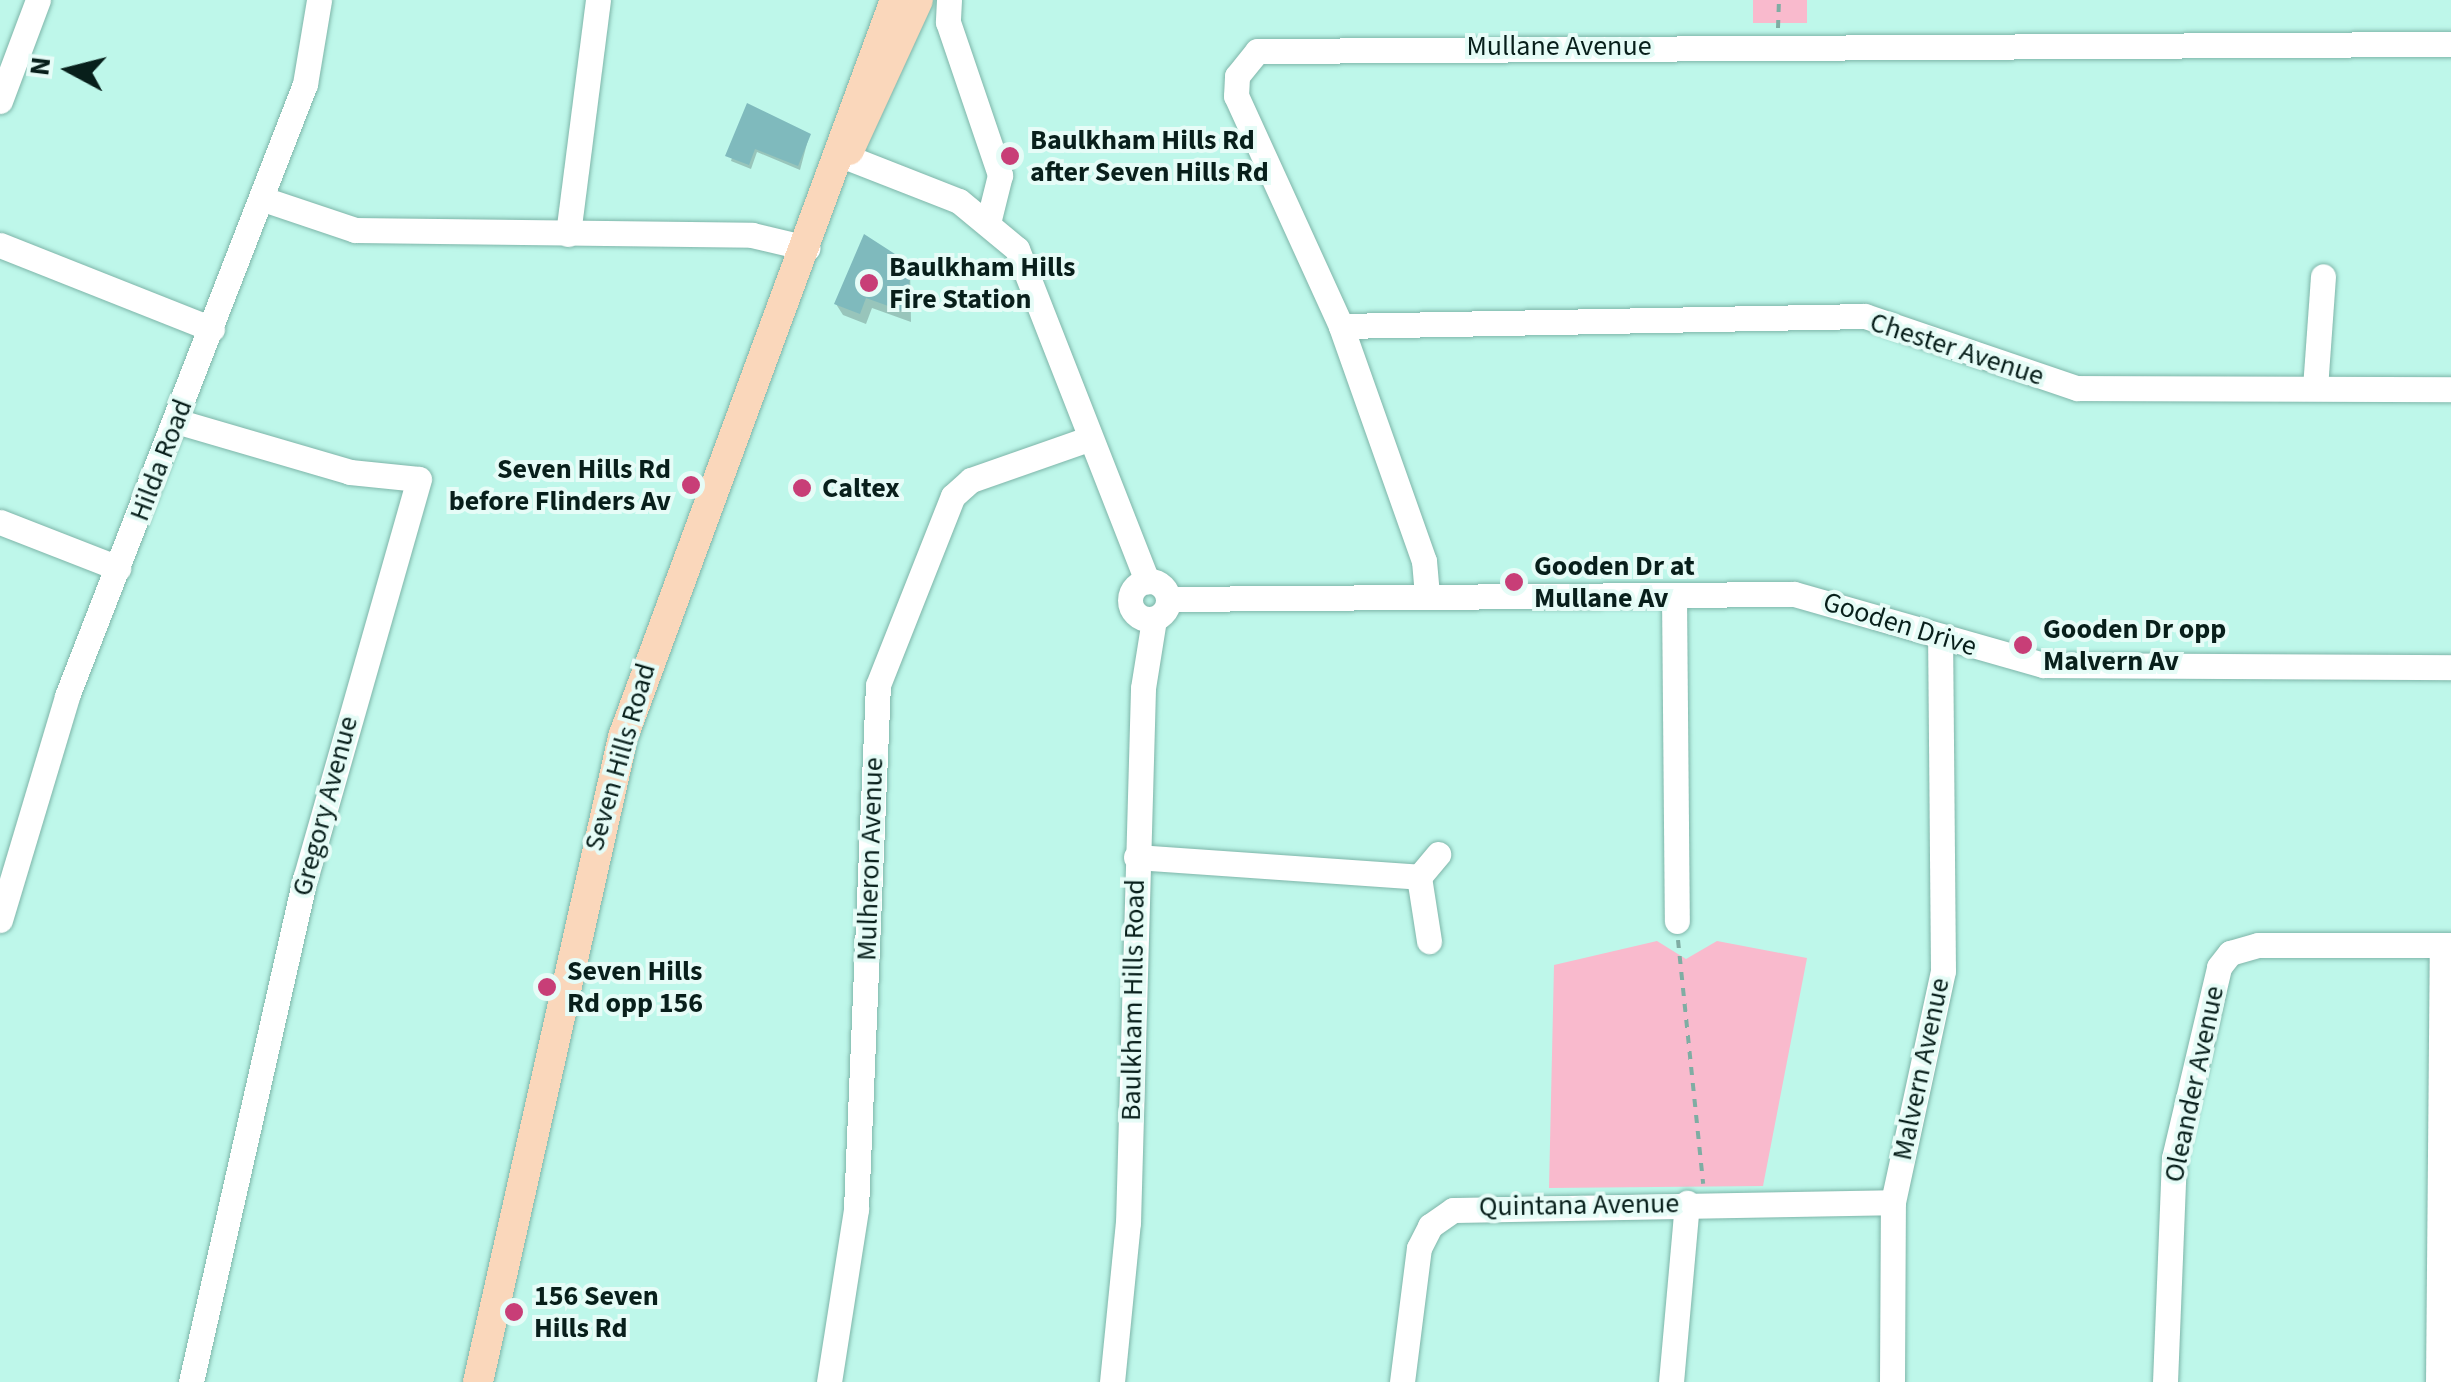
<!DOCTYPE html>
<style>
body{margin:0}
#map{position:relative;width:2451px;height:1382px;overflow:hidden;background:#bef7ea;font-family:"Source Sans 3",sans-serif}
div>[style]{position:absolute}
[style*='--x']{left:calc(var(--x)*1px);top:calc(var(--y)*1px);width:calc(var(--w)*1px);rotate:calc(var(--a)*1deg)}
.green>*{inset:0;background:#f9bacd;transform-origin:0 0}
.shadow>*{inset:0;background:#0003}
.building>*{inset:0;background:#7fbabd}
.path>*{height:4px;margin-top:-2px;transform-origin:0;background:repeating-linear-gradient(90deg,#7fada3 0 8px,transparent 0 16px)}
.roads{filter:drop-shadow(0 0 2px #7eb5a9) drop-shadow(0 0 2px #7eb5a9)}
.minor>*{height:25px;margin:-12.5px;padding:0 12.5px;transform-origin:12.5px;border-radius:12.5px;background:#fff}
.minor>.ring{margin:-12.5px;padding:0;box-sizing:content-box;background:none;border:25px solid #fff;border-radius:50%}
.major>*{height:30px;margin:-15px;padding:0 15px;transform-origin:15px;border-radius:15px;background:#fad7bb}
.dots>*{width:28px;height:28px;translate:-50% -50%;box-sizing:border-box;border:5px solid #e6fcf7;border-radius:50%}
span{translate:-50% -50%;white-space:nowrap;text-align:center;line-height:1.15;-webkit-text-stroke:8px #e6fcf7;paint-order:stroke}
.street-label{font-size:28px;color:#081f1b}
.poi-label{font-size:28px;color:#081f1b;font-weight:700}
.left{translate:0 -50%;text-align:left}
.right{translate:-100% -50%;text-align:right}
.north{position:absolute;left:20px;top:20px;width:100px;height:100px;-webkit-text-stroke:8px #e6fcf7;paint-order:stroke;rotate:277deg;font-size:28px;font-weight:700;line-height:40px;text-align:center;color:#081f1b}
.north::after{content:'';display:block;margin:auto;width:35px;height:45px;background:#081f1b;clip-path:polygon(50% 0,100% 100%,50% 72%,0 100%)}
</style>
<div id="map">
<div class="green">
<div style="left:1753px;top:0;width:54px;height:23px"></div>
<div style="clip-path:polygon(1657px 941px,1686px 959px,1717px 941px,1807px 958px,1763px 1186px,1549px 1188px,1554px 965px)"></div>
</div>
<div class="shadow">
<div style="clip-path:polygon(748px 106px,809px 136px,800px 170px,757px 152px,751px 169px,731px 161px)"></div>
<div style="clip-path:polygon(910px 267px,911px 322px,872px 308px,866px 324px,843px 315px,836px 304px)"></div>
</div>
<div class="building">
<div style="clip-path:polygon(747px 103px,811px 134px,798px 166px,755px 149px,749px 165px,725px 156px)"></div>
<div style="clip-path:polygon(864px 234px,912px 265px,905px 312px,866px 298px,860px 314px,834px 304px)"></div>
</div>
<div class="path">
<div style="--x:1778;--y:28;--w:28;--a:-88"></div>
<div style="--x:1678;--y:940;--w:245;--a:84.1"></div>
</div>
<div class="roads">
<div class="minor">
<div style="--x:949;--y:0;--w:22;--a:93"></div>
<div style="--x:948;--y:22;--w:162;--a:71.2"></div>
<div style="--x:1000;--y:175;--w:45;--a:104"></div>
<div style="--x:0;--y:101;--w:108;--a:-69.4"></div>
<div style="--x:844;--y:156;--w:123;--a:21.4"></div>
<div style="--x:959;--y:201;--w:75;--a:39.6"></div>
<div style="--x:1017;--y:249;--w:357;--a:68.6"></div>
<div style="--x:263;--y:199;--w:97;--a:18.6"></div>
<div style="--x:355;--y:230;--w:397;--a:0.7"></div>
<div style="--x:752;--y:235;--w:57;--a:13.3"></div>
<div style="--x:568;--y:234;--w:236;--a:-82.7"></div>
<div style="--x:0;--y:245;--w:228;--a:21.6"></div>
<div style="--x:1341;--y:326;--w:524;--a:-1.09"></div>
<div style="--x:1865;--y:316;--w:224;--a:18.8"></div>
<div style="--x:2077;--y:388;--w:374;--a:0.2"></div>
<div style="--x:2315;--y:388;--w:112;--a:-85.9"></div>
<div style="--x:176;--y:421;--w:181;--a:16.3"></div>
<div style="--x:350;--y:472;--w:69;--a:5.8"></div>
<div style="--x:419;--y:479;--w:415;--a:105.9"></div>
<div style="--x:305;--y:878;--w:517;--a:102.75"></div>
<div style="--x:0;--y:522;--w:127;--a:21.3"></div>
<div class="ring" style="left:1130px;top:581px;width:13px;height:13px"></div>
<div style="--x:1427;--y:595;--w:34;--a:-95"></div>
<div style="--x:1424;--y:561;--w:249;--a:-109.5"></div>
<div style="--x:1341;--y:326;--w:253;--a:-114.5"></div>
<div style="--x:1236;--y:96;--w:20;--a:-87"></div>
<div style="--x:1237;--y:76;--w:32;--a:-51"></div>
<div style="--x:1257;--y:51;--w:1194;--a:-0.34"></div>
<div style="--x:1674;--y:595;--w:326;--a:89.5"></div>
<div style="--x:1168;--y:599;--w:626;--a:-0.46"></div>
<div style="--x:1794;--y:594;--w:259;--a:15.9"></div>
<div style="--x:2043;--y:665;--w:408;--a:0.3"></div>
<div style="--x:1136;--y:857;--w:284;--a:4"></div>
<div style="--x:1419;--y:877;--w:30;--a:-50"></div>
<div style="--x:1419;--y:877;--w:65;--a:81.1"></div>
<div style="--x:0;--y:920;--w:234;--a:-73.3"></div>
<div style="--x:67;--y:696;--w:657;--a:-68.75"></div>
<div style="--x:305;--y:84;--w:85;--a:-80.5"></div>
<div style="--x:829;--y:1382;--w:175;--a:-81.1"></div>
<div style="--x:856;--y:1209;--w:524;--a:-87.6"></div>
<div style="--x:878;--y:685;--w:203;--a:-68.4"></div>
<div style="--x:953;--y:496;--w:24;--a:-42"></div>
<div style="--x:971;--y:480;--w:124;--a:-19.3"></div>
<div style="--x:1112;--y:1382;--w:160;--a:-84.3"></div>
<div style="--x:1128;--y:1223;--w:535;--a:-88.39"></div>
<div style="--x:1143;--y:688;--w:70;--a:-80.9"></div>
<div style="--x:1402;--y:1382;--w:135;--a:-82.8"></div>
<div style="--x:1419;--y:1248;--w:25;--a:-63"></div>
<div style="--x:1430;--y:1226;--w:28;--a:-35"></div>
<div style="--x:1453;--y:1210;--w:440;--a:-1"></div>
<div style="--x:1671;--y:1382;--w:180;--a:-84.9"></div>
<div style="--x:1892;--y:1382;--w:180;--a:-89.7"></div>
<div style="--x:1893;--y:1202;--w:236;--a:-77.8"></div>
<div style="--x:1943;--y:971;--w:335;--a:-90.5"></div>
<div style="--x:2165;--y:1382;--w:224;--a:-87.7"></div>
<div style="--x:2174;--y:1158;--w:196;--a:-76.7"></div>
<div style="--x:2219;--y:967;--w:18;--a:-52"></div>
<div style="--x:2230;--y:953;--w:29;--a:-16"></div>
<div style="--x:2258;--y:945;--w:193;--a:0"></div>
<div style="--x:2438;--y:1382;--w:437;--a:-89.5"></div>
</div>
<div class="major">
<div style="--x:849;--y:150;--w:165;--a:-65.3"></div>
<div style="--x:478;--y:1382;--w:661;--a:-77.33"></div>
<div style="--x:623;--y:737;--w:786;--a:-69.74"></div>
</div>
</div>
<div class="dots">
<div style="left:1010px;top:156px;background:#c83e77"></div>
<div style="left:869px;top:283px;background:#c83e77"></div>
<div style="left:691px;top:485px;background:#c83e77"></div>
<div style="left:802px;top:488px;background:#c83e77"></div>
<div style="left:1514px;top:582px;background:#c83e77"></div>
<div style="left:2023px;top:645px;background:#c83e77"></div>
<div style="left:547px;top:987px;background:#c83e77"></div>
<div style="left:514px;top:1312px;background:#c83e77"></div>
</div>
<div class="street-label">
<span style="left:1559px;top:46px">Mullane Avenue</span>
<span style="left:1957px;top:349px;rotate:18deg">Chester Avenue</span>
<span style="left:161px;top:460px;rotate:-69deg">Hilda Road</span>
<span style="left:1900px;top:624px;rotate:17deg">Gooden Drive</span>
<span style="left:620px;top:757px;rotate:-74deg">Seven Hills Road</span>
<span style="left:325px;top:806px;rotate:-75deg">Gregory Avenue</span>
<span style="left:870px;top:859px;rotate:-88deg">Mulheron Avenue</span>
<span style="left:1133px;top:1000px;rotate:-89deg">Baulkham Hills Road</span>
<span style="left:1921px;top:1069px;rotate:-78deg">Malvern Avenue</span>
<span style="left:2194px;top:1084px;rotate:-78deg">Oleander Avenue</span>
<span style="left:1579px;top:1205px;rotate:-1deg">Quintana Avenue</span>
</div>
<div class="poi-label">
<span class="left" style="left:1030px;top:156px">Baulkham Hills Rd<br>after Seven Hills Rd</span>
<span class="left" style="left:889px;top:283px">Baulkham Hills<br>Fire Station</span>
<span class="right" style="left:671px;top:485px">Seven Hills Rd<br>before Flinders Av</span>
<span class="left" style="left:822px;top:488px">Caltex</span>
<span class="left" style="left:1534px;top:582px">Gooden Dr at<br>Mullane Av</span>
<span class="left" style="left:2043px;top:645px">Gooden Dr opp<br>Malvern Av</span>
<span class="left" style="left:567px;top:987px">Seven Hills<br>Rd opp 156</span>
<span class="left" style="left:534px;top:1312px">156 Seven<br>Hills Rd</span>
</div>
<div class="north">N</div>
</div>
